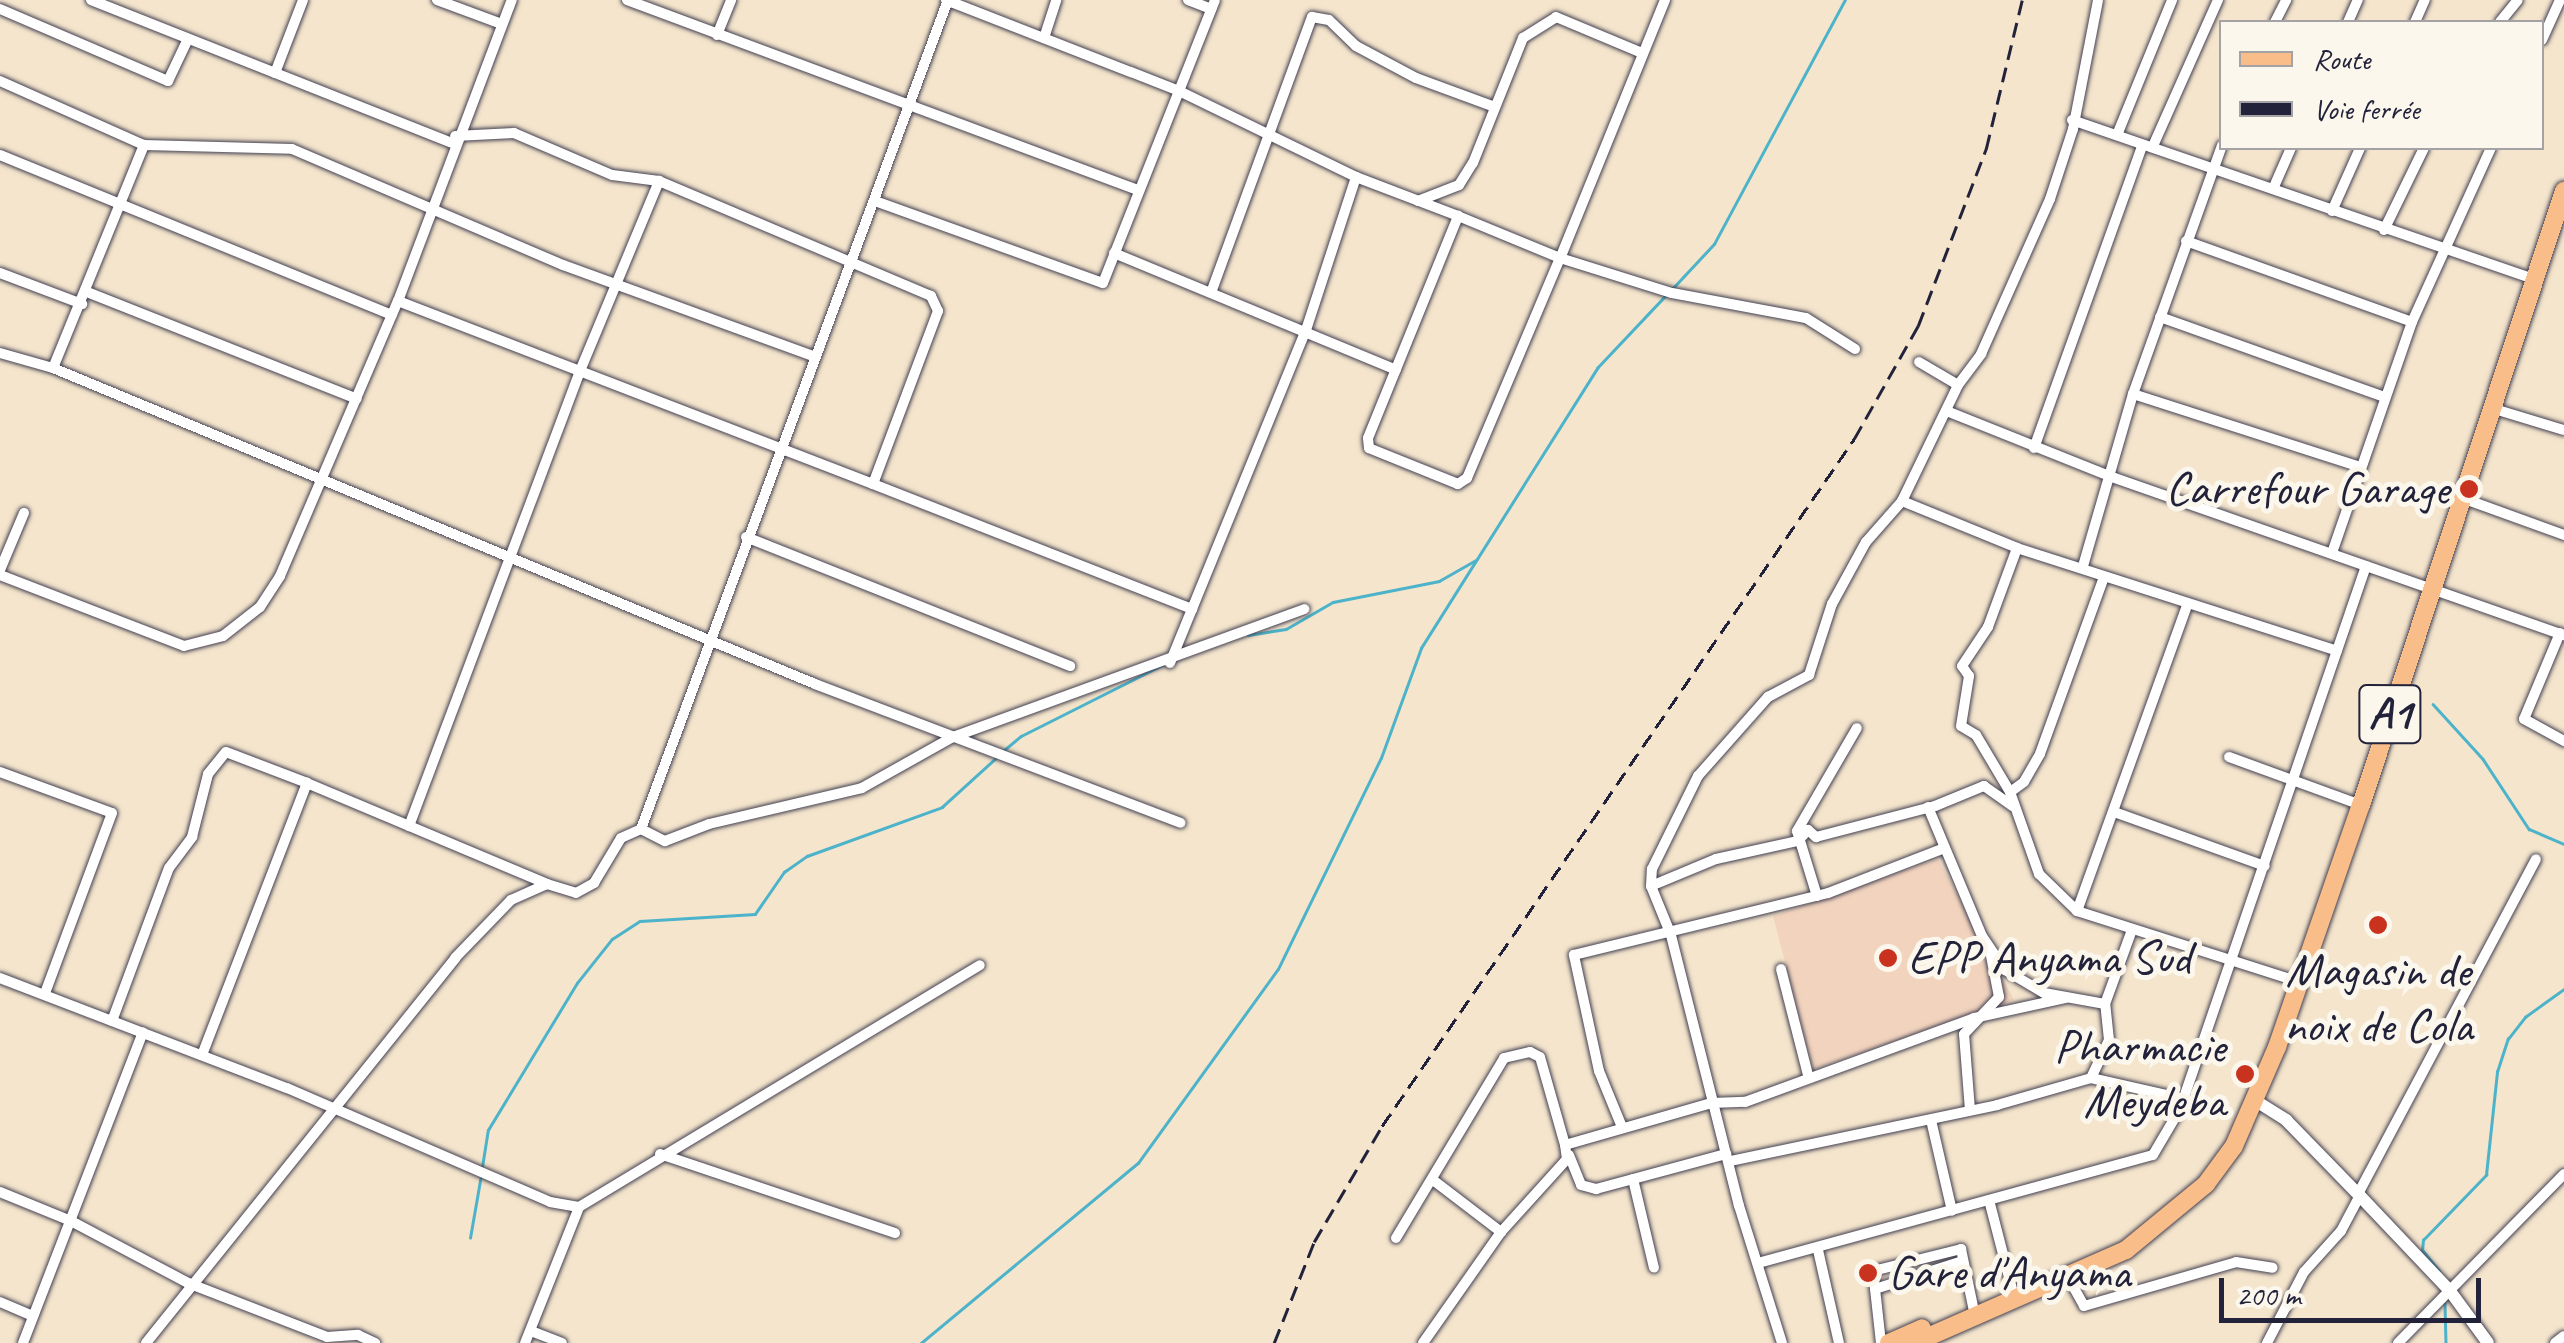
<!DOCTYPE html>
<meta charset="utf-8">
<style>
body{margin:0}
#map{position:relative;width:2564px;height:1343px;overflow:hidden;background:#f4e5cc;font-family:Caveat,sans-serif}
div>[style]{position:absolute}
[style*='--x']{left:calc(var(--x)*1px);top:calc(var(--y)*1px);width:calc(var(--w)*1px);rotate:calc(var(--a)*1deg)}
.built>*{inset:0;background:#f2d4be}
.stream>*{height:2.5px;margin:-1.25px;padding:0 1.25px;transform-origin:1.25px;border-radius:1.25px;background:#4cb3ca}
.roads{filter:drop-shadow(0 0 2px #423f51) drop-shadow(0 0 2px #423f51)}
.minor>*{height:10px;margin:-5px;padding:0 5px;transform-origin:5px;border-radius:5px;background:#fff}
.tertiary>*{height:12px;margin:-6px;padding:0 6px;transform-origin:6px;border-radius:6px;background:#fff}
.primary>*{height:18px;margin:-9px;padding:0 9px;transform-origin:9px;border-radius:9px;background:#f8bd89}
.rail>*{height:2.5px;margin-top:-1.25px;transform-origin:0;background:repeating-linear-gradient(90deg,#22223b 0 15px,transparent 0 23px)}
.dots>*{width:28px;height:28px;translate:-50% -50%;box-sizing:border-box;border:5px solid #fbf7ec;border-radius:50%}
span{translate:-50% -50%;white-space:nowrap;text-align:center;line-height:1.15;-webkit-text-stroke:10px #fbf7ec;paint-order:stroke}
.shield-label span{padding:2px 8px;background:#fbf7ec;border:2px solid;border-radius:8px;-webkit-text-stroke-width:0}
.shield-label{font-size:45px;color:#22223b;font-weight:700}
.poi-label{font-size:48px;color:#22223b}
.right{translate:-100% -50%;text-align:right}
.left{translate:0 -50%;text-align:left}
.legend{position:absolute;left:2219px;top:20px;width:325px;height:130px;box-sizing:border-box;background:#fbf7ec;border:2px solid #a4a2a5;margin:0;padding:12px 18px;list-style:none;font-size:30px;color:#22223b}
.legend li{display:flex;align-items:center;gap:20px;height:50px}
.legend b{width:50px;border:2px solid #a4a2a5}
.scale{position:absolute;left:2219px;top:1278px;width:262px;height:45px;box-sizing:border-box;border:5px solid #22223b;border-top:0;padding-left:12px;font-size:30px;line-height:35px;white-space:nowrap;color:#22223b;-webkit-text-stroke:8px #fbf7ec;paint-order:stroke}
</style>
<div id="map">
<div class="built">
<div style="clip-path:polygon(1938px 859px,2014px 1000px,1813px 1069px,1773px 916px)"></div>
</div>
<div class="stream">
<div style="--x:1671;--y:290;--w:63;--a:-46.9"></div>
<div style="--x:1714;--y:244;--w:277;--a:-61.8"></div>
<div style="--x:1248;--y:635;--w:38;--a:-9"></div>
<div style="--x:1286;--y:629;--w:54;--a:-29.9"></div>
<div style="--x:1333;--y:602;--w:108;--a:-11.2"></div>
<div style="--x:1439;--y:581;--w:43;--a:-29.6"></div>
<div style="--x:2433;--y:704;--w:74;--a:47.7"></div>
<div style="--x:2483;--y:759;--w:84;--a:56.7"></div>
<div style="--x:2529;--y:829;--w:38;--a:23"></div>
<div style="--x:1003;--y:751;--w:23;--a:-40"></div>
<div style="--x:1021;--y:736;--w:158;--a:-26.7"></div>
<div style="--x:482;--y:1167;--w:37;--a:-81"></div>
<div style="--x:488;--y:1130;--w:172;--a:-58.8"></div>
<div style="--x:577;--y:983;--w:56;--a:-51.5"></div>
<div style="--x:612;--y:939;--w:33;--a:-33"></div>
<div style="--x:640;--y:921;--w:115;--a:-3.5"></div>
<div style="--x:755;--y:914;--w:51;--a:-55.4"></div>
<div style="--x:784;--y:872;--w:28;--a:-35"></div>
<div style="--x:807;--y:856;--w:144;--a:-19.9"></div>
<div style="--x:942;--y:807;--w:74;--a:-42.3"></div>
<div style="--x:470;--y:1238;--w:64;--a:-80.1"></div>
<div style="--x:2439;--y:1271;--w:27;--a:-129"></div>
<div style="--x:2422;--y:1250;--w:10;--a:-84"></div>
<div style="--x:2423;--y:1240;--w:91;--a:-45.9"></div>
<div style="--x:2486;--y:1175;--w:104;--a:-83.9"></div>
<div style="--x:2497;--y:1072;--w:35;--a:-72"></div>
<div style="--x:2508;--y:1039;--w:28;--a:-52"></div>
<div style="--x:2525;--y:1017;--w:48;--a:-35.7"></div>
<div style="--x:2445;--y:1303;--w:40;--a:88.6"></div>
<div style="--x:921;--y:1343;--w:282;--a:-39.7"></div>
<div style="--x:1138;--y:1163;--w:239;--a:-54.2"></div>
<div style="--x:1278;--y:969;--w:235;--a:-64"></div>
<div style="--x:1381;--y:758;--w:117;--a:-70"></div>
<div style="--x:1421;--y:648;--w:331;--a:-57.8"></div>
<div style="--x:1597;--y:368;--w:99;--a:-46.6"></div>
</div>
<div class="roads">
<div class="minor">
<div style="--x:91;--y:0;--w:388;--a:21.6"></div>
<div style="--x:437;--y:0;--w:69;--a:20.3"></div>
<div style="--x:627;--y:0;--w:545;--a:20.4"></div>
<div style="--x:946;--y:0;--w:250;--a:21.3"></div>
<div style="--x:1179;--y:91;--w:197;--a:25.9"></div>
<div style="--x:1356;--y:177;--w:109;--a:20.9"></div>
<div style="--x:1458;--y:216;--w:110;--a:22.4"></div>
<div style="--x:1560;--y:258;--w:239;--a:112.9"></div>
<div style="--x:1467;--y:478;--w:11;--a:146"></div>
<div style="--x:1458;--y:484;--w:96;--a:-158"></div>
<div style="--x:1369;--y:448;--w:10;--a:-96"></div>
<div style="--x:1368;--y:438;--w:240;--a:-67.9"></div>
<div style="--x:1188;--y:0;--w:25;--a:21"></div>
<div style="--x:1665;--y:0;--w:279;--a:112.1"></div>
<div style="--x:1560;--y:258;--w:117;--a:17.4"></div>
<div style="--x:1672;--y:293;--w:136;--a:10.6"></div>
<div style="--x:1806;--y:318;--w:58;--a:32.3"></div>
<div style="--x:0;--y:9;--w:183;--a:23.2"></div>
<div style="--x:168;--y:81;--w:44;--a:-64.6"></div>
<div style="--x:2275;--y:22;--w:25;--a:-63"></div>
<div style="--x:2348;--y:22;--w:24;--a:-66"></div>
<div style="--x:2415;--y:22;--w:24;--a:-66"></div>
<div style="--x:2500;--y:22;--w:28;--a:-51"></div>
<div style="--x:717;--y:35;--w:38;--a:-68"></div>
<div style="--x:1044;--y:38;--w:40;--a:-72"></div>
<div style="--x:2542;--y:40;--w:44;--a:-65.8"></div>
<div style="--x:275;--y:73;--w:78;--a:-69"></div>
<div style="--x:0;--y:81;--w:158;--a:24"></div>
<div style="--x:144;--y:145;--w:148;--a:1.5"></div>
<div style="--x:292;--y:149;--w:295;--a:23.2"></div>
<div style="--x:563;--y:265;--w:266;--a:20"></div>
<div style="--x:2072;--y:120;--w:486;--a:19"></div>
<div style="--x:2117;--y:135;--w:146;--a:-67.8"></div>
<div style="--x:2153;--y:146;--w:160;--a:-66"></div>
<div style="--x:0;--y:155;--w:423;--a:22.2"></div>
<div style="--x:2273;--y:189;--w:45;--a:-66.3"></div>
<div style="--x:875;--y:201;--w:242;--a:19.8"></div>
<div style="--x:1103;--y:283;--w:304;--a:-68.4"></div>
<div style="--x:1418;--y:201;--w:44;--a:-21.3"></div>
<div style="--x:1459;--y:185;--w:26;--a:-58"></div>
<div style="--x:1473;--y:163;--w:135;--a:-68.2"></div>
<div style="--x:1523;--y:38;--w:39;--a:-32"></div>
<div style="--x:1556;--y:17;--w:93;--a:22.7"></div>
<div style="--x:2332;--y:211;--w:69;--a:-66"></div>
<div style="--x:2384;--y:230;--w:91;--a:-64"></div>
<div style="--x:2186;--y:241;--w:240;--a:19.7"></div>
<div style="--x:1114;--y:253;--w:305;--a:22.5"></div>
<div style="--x:0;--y:273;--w:88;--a:20.7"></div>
<div style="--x:1212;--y:290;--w:291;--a:-69.9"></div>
<div style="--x:1312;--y:17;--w:17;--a:10"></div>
<div style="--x:1329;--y:20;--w:37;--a:44"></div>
<div style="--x:1356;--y:46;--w:68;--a:28.1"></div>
<div style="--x:1416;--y:78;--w:84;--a:20.2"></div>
<div style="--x:87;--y:292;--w:290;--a:21.6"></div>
<div style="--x:398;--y:301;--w:509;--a:21.07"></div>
<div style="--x:873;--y:484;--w:185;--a:-69.4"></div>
<div style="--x:938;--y:311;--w:17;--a:-115"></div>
<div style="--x:931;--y:296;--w:295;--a:-157.1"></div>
<div style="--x:659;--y:181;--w:47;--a:-172.7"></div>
<div style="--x:612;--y:175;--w:107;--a:-156.8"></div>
<div style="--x:514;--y:133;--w:59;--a:177.1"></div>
<div style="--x:2160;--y:317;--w:239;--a:19.6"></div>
<div style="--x:0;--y:353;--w:55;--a:15.8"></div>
<div style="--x:53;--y:368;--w:825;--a:22.52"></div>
<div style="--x:815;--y:684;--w:391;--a:20.8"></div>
<div style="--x:1919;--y:362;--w:45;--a:30.5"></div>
<div style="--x:53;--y:368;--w:241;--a:-67.8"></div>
<div style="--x:2133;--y:394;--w:238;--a:17.8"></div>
<div style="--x:2491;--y:408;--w:76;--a:16.8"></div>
<div style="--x:1949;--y:412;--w:172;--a:21.8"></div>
<div style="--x:2109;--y:476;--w:482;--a:19.3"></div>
<div style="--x:2034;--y:448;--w:321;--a:-70.3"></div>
<div style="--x:873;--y:484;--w:343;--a:21.4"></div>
<div style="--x:2462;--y:498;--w:109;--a:19.9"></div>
<div style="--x:1902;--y:501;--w:124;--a:22.2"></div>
<div style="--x:2017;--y:548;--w:336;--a:17.8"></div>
<div style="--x:746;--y:537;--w:349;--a:21.7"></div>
<div style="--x:2332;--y:553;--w:244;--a:-70.9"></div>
<div style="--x:2412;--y:322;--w:191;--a:-65.6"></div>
<div style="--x:2083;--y:566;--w:179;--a:-73.8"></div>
<div style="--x:2133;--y:394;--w:264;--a:-70.3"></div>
<div style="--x:0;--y:570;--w:62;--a:-67.2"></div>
<div style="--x:0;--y:575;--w:197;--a:21.1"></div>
<div style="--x:184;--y:646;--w:40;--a:-14.4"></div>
<div style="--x:223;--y:636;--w:47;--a:-38.1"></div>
<div style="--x:260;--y:607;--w:37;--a:-57"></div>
<div style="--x:280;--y:576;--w:299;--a:-66.8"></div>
<div style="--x:398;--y:301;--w:322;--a:-69.3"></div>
<div style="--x:2104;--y:577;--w:188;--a:109.9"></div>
<div style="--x:2040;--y:754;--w:32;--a:120"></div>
<div style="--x:2024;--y:782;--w:17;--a:144"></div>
<div style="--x:2010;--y:792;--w:87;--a:70.5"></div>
<div style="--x:2039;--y:874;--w:53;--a:44.2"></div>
<div style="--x:2077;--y:911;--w:231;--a:17.7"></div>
<div style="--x:2560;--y:633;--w:93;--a:112.7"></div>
<div style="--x:2524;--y:719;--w:46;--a:28.8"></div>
<div style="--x:1170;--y:663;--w:360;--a:-67.8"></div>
<div style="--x:1306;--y:330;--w:161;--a:-71.9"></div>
<div style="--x:2229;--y:757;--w:140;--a:20"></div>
<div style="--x:0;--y:772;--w:119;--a:20.1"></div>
<div style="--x:112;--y:813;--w:192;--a:110.4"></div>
<div style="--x:2010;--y:792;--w:66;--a:-120.8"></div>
<div style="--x:1976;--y:735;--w:17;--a:-149"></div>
<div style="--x:1961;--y:726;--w:51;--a:-80.9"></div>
<div style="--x:1969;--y:676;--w:12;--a:-125"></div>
<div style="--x:1962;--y:666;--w:47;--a:-56.3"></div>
<div style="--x:1988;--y:627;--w:84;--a:-69.8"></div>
<div style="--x:1928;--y:807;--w:140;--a:67.3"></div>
<div style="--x:1982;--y:936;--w:41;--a:55.9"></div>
<div style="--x:2005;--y:970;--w:45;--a:30.5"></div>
<div style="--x:2044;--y:993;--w:62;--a:10.2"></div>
<div style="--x:2114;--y:812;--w:160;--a:19.7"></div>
<div style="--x:409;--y:826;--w:486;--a:-69.4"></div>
<div style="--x:580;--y:371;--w:206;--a:-67.4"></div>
<div style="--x:641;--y:829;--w:27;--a:27"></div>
<div style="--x:665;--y:841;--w:47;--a:-21.1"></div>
<div style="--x:709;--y:824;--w:157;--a:-13.2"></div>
<div style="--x:862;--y:788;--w:104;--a:-29.3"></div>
<div style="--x:953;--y:737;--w:374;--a:-20"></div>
<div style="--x:1651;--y:886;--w:70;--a:-22.6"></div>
<div style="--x:1716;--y:859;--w:84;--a:-12.4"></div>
<div style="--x:1798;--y:841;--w:15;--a:-48"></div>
<div style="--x:1808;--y:830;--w:11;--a:41"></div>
<div style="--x:1816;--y:837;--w:123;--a:-14.6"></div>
<div style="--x:1935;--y:806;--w:53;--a:-22.2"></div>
<div style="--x:1984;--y:786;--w:35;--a:35"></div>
<div style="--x:1817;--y:896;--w:68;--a:-107.1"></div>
<div style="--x:1797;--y:831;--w:119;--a:-59.8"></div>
<div style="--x:2077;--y:911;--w:324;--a:-70.2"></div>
<div style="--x:1781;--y:969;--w:109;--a:75.7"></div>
<div style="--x:0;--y:978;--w:307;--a:21"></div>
<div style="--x:287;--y:1088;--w:287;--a:23.4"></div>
<div style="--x:550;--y:1202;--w:29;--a:10"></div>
<div style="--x:579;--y:1207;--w:468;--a:-31.1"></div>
<div style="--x:112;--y:1021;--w:163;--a:-69.6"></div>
<div style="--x:169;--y:868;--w:39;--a:-53"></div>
<div style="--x:192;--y:837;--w:65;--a:-75.7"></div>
<div style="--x:208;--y:774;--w:28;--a:-51"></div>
<div style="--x:226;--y:752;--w:87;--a:20.9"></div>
<div style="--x:202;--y:1055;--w:292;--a:-68.9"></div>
<div style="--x:307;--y:783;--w:260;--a:22.8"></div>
<div style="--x:2091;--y:1078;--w:42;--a:-64.7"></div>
<div style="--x:2109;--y:1040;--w:36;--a:-96"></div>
<div style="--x:2105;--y:1004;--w:79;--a:-70"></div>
<div style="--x:1970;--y:1110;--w:76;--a:-94.5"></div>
<div style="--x:1964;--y:1034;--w:51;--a:-46.6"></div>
<div style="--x:1999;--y:997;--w:42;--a:-101"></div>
<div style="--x:1931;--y:1120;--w:93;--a:77"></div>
<div style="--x:1622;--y:1127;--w:61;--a:-112.3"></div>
<div style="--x:1599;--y:1071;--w:119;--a:-102.2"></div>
<div style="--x:1574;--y:955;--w:261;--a:-13.7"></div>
<div style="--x:1828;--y:893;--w:122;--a:-21.1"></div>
<div style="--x:660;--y:1154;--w:248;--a:18.6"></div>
<div style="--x:1569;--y:1155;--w:32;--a:68"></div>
<div style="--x:1581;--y:1185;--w:16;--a:15"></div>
<div style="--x:1596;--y:1189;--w:135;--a:-15.1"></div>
<div style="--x:1730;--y:1161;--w:273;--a:-11.8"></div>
<div style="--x:1997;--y:1105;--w:98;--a:-16"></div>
<div style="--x:2091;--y:1078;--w:95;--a:12.7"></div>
<div style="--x:1633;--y:1179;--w:91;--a:76.7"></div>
<div style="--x:1433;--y:1180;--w:86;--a:37.4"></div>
<div style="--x:0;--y:1192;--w:77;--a:22.2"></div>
<div style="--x:71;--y:1221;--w:132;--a:27.9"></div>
<div style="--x:188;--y:1283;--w:149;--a:21.2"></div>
<div style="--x:327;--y:1337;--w:31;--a:-4"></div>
<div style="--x:358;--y:1335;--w:19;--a:25"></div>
<div style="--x:2358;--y:1194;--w:379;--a:-62"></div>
<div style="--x:1989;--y:1200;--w:92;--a:75.5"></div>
<div style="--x:1396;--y:1238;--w:210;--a:-59"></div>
<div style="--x:1504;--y:1058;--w:27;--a:-13"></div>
<div style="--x:1530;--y:1052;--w:11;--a:27"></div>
<div style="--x:1540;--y:1057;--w:91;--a:74.1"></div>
<div style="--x:1818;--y:1250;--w:95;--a:77.3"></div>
<div style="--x:1758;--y:1263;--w:409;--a:-15.3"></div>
<div style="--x:2153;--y:1155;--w:53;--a:-59.6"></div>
<div style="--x:2180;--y:1109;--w:574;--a:-71.09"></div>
<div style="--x:2068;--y:1277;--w:33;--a:61"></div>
<div style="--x:2084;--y:1306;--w:158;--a:-16.1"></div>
<div style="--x:2236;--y:1262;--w:37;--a:9"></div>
<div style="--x:1875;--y:1289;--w:92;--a:-17.7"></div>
<div style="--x:0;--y:1302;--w:36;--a:23"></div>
<div style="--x:531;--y:1331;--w:33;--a:21"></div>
<div style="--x:23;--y:1343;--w:333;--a:-68.9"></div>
<div style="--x:146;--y:1343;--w:494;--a:-51.2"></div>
<div style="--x:455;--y:958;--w:81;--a:-46"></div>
<div style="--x:511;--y:900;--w:39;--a:-24"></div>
<div style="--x:547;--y:884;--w:30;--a:17"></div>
<div style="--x:576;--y:893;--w:21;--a:-29"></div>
<div style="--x:594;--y:883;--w:52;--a:-59"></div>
<div style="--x:621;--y:838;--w:22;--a:-24"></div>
<div style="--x:641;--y:829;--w:884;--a:-69.68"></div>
<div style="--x:525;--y:1343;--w:146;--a:-68.3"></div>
<div style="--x:1423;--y:1343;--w:136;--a:-54.9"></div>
<div style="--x:1501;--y:1232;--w:98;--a:-47.9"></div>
<div style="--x:1567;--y:1159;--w:14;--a:-98"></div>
<div style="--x:1565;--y:1145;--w:152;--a:-16"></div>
<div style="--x:1711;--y:1103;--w:34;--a:-2"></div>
<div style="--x:1745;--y:1102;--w:244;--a:-20.1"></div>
<div style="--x:1974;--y:1018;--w:94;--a:-12.3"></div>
<div style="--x:1782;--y:1343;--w:144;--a:-107.4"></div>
<div style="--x:1739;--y:1206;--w:279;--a:-104.1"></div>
<div style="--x:1671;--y:935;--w:53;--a:-112.2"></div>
<div style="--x:1651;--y:886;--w:17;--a:-87"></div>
<div style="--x:1652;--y:869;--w:104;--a:-63.7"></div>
<div style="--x:1698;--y:776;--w:106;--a:-48.5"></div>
<div style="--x:1768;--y:697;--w:47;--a:-28.2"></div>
<div style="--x:1809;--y:675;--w:75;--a:-72.1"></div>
<div style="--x:1832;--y:604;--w:71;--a:-61.3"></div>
<div style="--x:1866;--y:542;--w:55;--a:-48.7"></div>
<div style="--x:1902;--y:501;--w:129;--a:-64.2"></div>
<div style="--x:1958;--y:385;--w:39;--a:-53"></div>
<div style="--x:1981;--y:354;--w:170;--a:-66"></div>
<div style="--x:2050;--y:199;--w:74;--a:-71.8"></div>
<div style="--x:2073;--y:129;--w:131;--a:-79"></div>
<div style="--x:1881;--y:1343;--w:72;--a:-96.3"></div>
<div style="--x:1873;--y:1271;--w:91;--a:-14"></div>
<div style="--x:1961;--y:1249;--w:68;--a:78.2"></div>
<div style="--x:2267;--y:1343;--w:80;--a:-62.5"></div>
<div style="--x:2304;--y:1272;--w:55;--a:-47.9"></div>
<div style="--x:2341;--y:1231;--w:40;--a:-62"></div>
<div style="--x:2398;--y:1343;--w:237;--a:-45.5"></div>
<div style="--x:2555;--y:1343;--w:11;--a:-38"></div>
</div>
<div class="tertiary">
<div style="--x:2256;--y:1101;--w:36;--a:32"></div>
<div style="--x:2286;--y:1120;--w:106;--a:45.8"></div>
<div style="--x:2360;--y:1196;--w:131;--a:46.5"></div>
<div style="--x:2450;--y:1291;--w:64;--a:53.8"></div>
</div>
<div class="primary">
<div style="--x:1889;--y:1343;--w:36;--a:-24"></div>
<div style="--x:1914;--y:1343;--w:232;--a:-23.7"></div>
<div style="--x:2126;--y:1250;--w:104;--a:-39.5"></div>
<div style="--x:2206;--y:1184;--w:47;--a:-53.6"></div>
<div style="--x:2234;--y:1146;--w:108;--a:-66.5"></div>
<div style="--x:2277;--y:1047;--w:256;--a:-70.9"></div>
<div style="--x:2361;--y:805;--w:647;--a:-71.71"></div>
</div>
</div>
<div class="rail">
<div style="--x:1274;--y:1343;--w:109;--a:-68.4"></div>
<div style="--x:1314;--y:1242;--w:134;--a:-59.6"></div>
<div style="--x:1382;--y:1126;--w:834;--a:-55.51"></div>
<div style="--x:1854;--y:439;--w:130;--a:-60.5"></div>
<div style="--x:1918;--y:326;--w:190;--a:-69"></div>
<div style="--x:1986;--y:149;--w:153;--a:-76.4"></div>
</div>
<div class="dots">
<div style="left:2469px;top:489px;background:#c8321e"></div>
<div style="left:2378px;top:925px;background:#c8321e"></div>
<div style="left:1888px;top:958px;background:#c8321e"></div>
<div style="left:2245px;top:1074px;background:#c8321e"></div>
<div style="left:1868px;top:1273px;background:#c8321e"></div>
</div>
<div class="shield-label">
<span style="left:2390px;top:714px">A1</span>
</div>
<div class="poi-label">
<span class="right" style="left:2449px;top:489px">Carrefour Garage</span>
<span class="left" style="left:1908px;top:958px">EPP Anyama Sud</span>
<span style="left:2378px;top:998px">Magasin de<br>noix de Cola</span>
<span class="right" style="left:2225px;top:1074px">Pharmacie<br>Meydeba</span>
<span class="left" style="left:1888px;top:1273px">Gare d'Anyama</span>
</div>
<ul class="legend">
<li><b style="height:12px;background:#f8bd89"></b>Route</li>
<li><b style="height:12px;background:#22223b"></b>Voie ferrée</li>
</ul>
<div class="scale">200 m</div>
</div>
